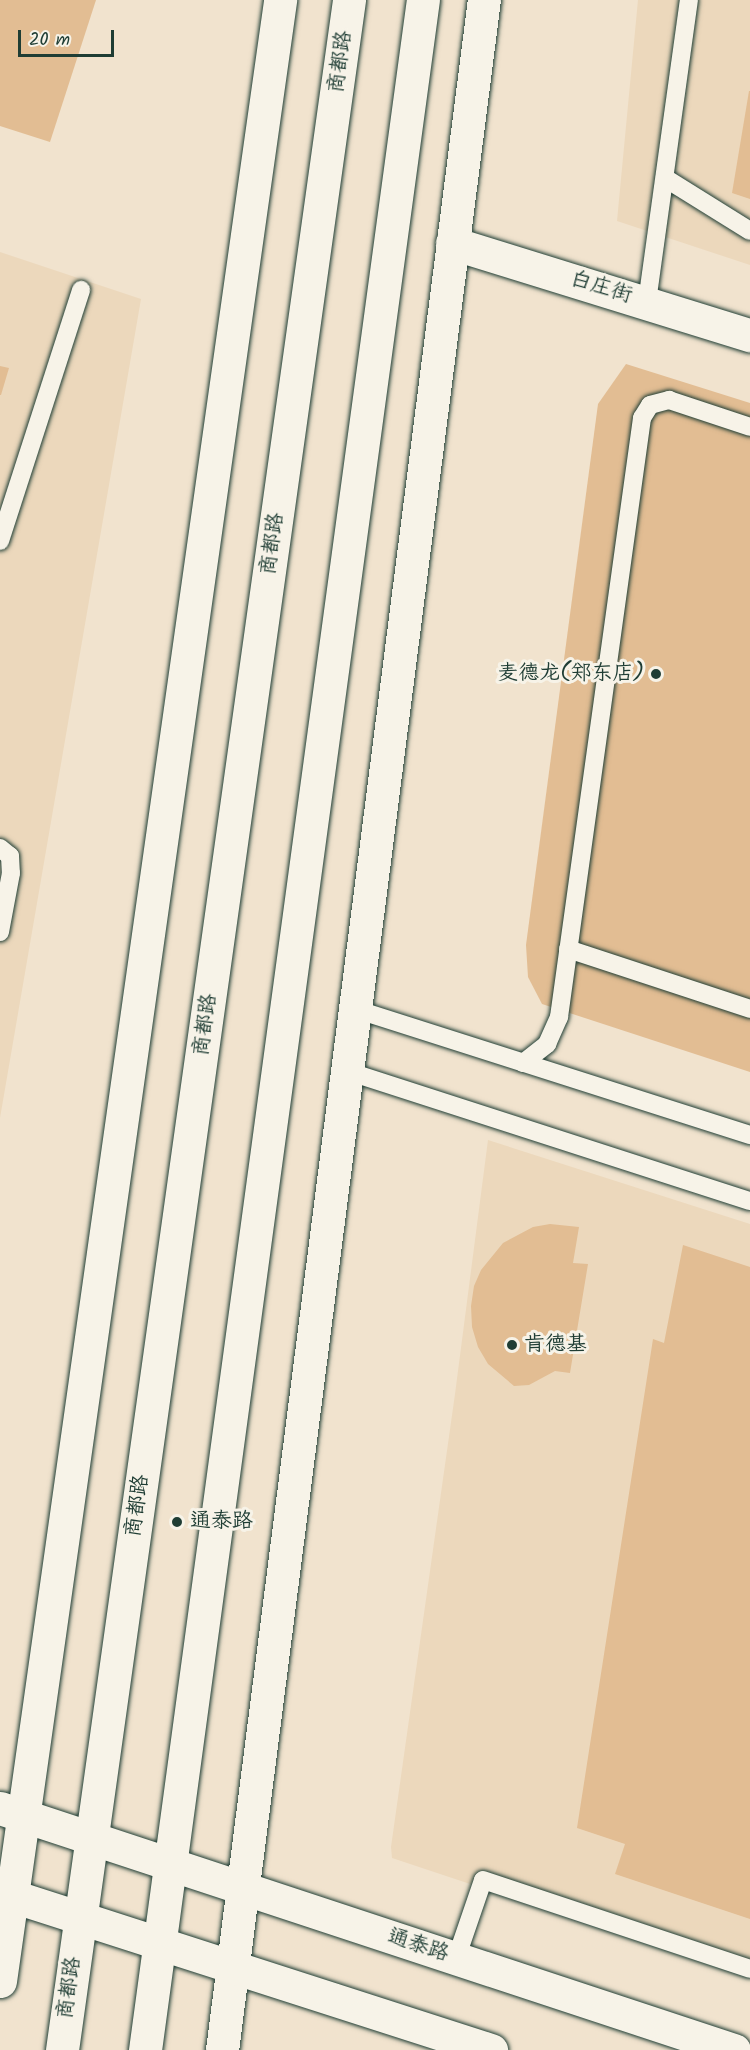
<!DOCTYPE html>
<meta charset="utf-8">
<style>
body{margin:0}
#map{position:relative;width:750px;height:2050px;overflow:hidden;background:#f1e3ce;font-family:Kalam,"LXGW WenKai TC",sans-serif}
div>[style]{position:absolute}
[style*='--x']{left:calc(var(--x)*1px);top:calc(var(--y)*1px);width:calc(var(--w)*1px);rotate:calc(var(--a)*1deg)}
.built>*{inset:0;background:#ecd8bc}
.building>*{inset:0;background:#e2bd93}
.roads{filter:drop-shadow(0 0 2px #1f3d34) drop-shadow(0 0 2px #1f3d34)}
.service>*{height:18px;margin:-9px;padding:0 9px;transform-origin:9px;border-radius:9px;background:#f7f3e8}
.minor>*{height:33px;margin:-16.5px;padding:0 16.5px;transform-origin:16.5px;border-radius:16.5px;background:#f7f3e8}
.tertiary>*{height:33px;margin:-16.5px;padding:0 16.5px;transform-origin:16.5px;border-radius:16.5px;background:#f7f3e8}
.primary>*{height:33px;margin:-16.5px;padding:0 16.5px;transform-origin:16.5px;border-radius:16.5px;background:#f7f3e8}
.dots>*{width:16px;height:16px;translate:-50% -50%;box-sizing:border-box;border:3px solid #f7f3e8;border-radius:50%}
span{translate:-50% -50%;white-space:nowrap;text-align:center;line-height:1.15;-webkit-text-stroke:6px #f7f3e8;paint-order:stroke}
.street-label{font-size:21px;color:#1f3d34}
.poi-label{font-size:21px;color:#1f3d34}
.right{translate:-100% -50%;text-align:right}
.left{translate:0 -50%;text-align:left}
.scale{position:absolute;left:18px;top:30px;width:96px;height:27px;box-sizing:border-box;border:3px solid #1f3d34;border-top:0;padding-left:8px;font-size:18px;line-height:21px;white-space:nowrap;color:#1f3d34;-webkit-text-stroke:4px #f7f3e8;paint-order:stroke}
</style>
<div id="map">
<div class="built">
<div style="clip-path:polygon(638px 0,750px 0,750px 265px,617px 221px)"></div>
<div style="clip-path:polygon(0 252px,141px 299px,0 1118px)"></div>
<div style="clip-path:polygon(488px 1140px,750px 1224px,750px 1977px,392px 1858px,391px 1847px,455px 1394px)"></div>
</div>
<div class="building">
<div style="clip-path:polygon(0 0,96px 0,50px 142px,0 126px)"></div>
<div style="clip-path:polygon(749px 91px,750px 91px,750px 199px,732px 193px)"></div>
<div style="clip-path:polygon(626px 364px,750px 403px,750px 1072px,542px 1004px,528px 977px,526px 945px,598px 404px)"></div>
<div style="clip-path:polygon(0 366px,9px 368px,1px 395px,0 395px)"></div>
<div style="clip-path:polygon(550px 1224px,579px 1227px,573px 1263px,588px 1264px,570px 1373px,555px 1371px,529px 1385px,514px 1386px,488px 1364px,478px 1347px,472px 1327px,471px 1306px,474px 1286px,481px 1270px,503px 1243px,533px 1227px)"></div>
<div style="clip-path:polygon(683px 1245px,750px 1267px,750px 1919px,615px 1874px,625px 1844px,577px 1828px,653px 1339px,664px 1343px)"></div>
</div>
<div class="roads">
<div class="service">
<div style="--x:665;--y:178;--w:100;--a:31.9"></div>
<div style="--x:647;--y:302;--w:305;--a:-82.1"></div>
<div style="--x:0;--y:541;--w:264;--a:-72.1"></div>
<div style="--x:0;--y:848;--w:13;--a:39"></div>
<div style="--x:10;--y:856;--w:17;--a:87"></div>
<div style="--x:11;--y:873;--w:60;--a:100.6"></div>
<div style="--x:568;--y:949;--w:192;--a:18.2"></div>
<div style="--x:355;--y:1009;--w:415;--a:17.7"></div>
<div style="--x:523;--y:1063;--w:31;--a:-38"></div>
<div style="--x:547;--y:1044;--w:30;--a:-66"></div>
<div style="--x:559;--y:1017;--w:605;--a:-82.11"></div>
<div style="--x:642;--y:418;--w:15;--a:-58"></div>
<div style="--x:650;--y:405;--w:20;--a:-15"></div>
<div style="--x:669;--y:400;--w:85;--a:18.4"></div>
<div style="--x:347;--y:1071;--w:423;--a:17.9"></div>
<div style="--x:456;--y:1959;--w:83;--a:-71.1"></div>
<div style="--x:483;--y:1880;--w:281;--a:18.4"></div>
</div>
<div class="minor">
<div style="--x:452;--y:243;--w:312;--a:17.2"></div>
<div style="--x:0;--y:1981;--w:2001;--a:-81.95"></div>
<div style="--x:222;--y:2050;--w:2067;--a:-82.72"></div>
</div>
<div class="tertiary">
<div style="--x:0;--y:1808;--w:773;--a:18.25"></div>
<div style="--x:0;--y:1892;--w:516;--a:17.84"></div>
</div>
<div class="primary">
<div style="--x:62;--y:2050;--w:2070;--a:-82.03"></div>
<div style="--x:145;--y:2050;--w:2069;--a:-82.28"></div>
</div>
</div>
<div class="dots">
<div style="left:656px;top:674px;background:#1f3d34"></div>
<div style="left:512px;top:1345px;background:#1f3d34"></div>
<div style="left:177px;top:1522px;background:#1f3d34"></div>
</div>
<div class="street-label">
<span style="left:341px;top:62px;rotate:-82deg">商都路</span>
<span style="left:601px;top:288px;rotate:17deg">白庄街</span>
<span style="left:273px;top:544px;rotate:-82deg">商都路</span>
<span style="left:206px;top:1025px;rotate:-82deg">商都路</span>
<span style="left:138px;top:1506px;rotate:-82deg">商都路</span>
<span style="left:418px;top:1946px;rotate:18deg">通泰路</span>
<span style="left:70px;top:1988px;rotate:-82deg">商都路</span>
</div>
<div class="poi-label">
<span class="right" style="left:644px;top:674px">麦德龙(郑东店)</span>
<span class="left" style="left:524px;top:1345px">肯德基</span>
<span class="left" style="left:190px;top:1522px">通泰路</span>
</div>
<div class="scale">20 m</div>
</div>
